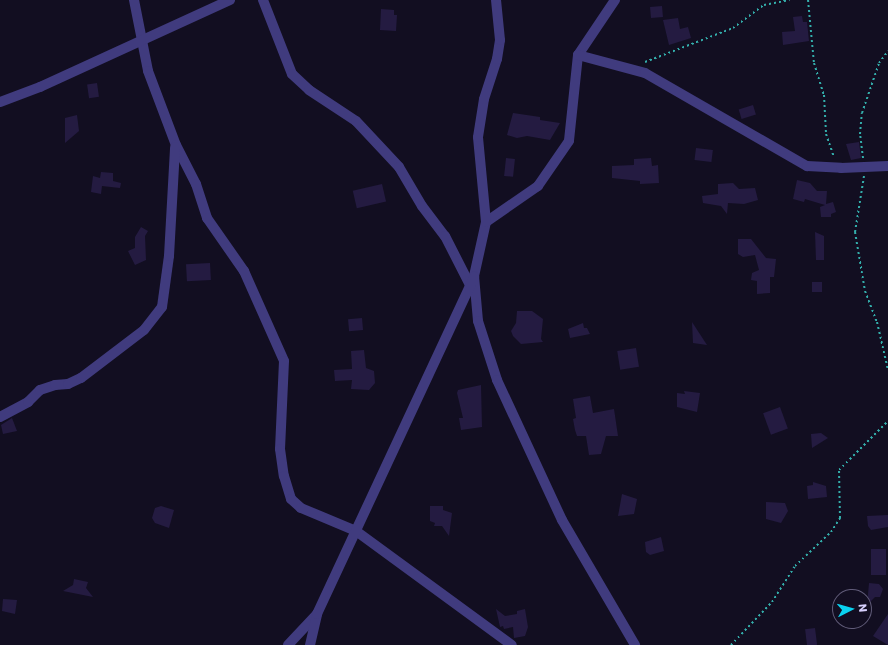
<!DOCTYPE html>
<style>
body{margin:0}
#map{position:relative;width:888px;height:645px;overflow:hidden;background:#120e21;font-family:Poppins,sans-serif}
div>[style]{position:absolute}
[style*='--x']{left:calc(var(--x)*1px);top:calc(var(--y)*1px);width:calc(var(--w)*1px);rotate:calc(var(--a)*1deg)}
.building>*{inset:0;background:#241b41;transform-origin:0 0}
.path>*{height:2px;margin-top:-1px;transform-origin:0;background:repeating-linear-gradient(90deg,#33aeab 0 2px,transparent 0 5px)}
.minor>*{height:10px;margin:-5px;padding:0 5px;transform-origin:5px;border-radius:5px;background:#403b7e}
span{translate:-50% -50%;white-space:nowrap;text-align:center;line-height:1.15;-webkit-text-stroke:4px #120e21;paint-order:stroke}
.north{position:absolute;left:832px;top:589px;width:40px;height:40px;box-sizing:border-box;background:#120e21;border:1px solid #615c79;border-radius:50%;rotate:84deg;font-size:11px;font-weight:700;line-height:16px;text-align:center;color:#d7d0fd}
.north::after{content:'';display:block;margin:auto;width:14px;height:18px;background:#0ad1ef;clip-path:polygon(50% 0,100% 100%,50% 72%,0 100%)}
</style>
<div id="map">
<div class="building">
<div style="left:662px;top:6px;width:11px;height:12px;rotate:85deg"></div>
<div style="clip-path:polygon(381px 9px,394px 10px,394px 15px,397px 15px,396px 31px,380px 30px)"></div>
<div style="clip-path:polygon(802px 16px,803px 22px,807px 22px,809px 41px,783px 45px,782px 32px,795px 31px,793px 17px)"></div>
<div style="clip-path:polygon(678px 18px,680px 29px,688px 27px,691px 38px,669px 45px,663px 20px)"></div>
<div style="left:97px;top:83px;width:14px;height:10px;rotate:82deg"></div>
<div style="left:753px;top:105px;width:10px;height:15px;rotate:73deg"></div>
<div style="clip-path:polygon(513px 113px,540px 117px,540px 120px,560px 123px,550px 140px,527px 136px,517px 138px,507px 135px)"></div>
<div style="clip-path:polygon(77px 115px,79px 131px,65px 143px,65px 118px)"></div>
<div style="clip-path:polygon(859px 142px,861px 158px,851px 160px,846px 144px)"></div>
<div style="left:696px;top:148px;width:17px;height:12px;rotate:7deg"></div>
<div style="left:506px;top:158px;width:9px;height:18px;rotate:6deg"></div>
<div style="clip-path:polygon(651px 158px,652px 166px,658px 165px,659px 183px,640px 184px,640px 181px,612px 178px,612px 166px,634px 165px,634px 159px)"></div>
<div style="clip-path:polygon(101px 172px,113px 173px,113px 181px,121px 183px,120px 188px,102px 186px,101px 194px,91px 192px,93px 176px,100px 178px)"></div>
<div style="clip-path:polygon(797px 180px,810px 183px,817px 191px,827px 191px,826px 204px,833px 202px,836px 212px,831px 214px,831px 217px,821px 217px,820px 207px,825px 205px,805px 199px,804px 202px,793px 199px)"></div>
<div style="clip-path:polygon(733px 183px,739px 189px,755px 188px,758px 200px,744px 204px,728px 203px,727px 214px,721px 206px,703px 203px,702px 196px,718px 194px,718px 184px)"></div>
<div style="left:382px;top:184px;width:18px;height:30px;rotate:77deg"></div>
<div style="clip-path:polygon(141px 227px,148px 231px,145px 236px,146px 260px,135px 265px,128px 251px,135px 248px,135px 237px)"></div>
<div style="clip-path:polygon(815px 232px,824px 236px,824px 260px,816px 260px)"></div>
<div style="clip-path:polygon(738px 239px,751px 239px,766px 258px,776px 259px,774px 277px,770px 277px,770px 293px,757px 294px,757px 281px,751px 280px,752px 273px,759px 270px,755px 255px,743px 257px,738px 254px)"></div>
<div style="left:210px;top:263px;width:17px;height:24px;rotate:87deg"></div>
<div style="left:812px;top:282px;width:10px;height:10px"></div>
<div style="clip-path:polygon(517px 311px,532px 311px,543px 319px,541px 339px,543px 342px,521px 344px,513px 336px,511px 331px,516px 323px)"></div>
<div style="left:362px;top:318px;width:12px;height:14px;rotate:85deg"></div>
<div style="clip-path:polygon(692px 322px,707px 345px,693px 343px)"></div>
<div style="clip-path:polygon(583px 323px,584px 328px,587px 328px,590px 334px,570px 338px,568px 329px)"></div>
<div style="left:636px;top:348px;width:19px;height:19px;rotate:81deg"></div>
<div style="clip-path:polygon(364px 350px,366px 368px,374px 371px,375px 383px,369px 390px,351px 389px,352px 380px,335px 381px,334px 370px,352px 369px,351px 351px)"></div>
<div style="clip-path:polygon(481px 385px,482px 427px,461px 430px,459px 418px,463px 418px,457px 393px,458px 390px)"></div>
<div style="clip-path:polygon(684px 391px,700px 393px,697px 412px,677px 407px,677px 393px,685px 394px)"></div>
<div style="clip-path:polygon(590px 396px,593px 413px,614px 409px,618px 436px,606px 436px,601px 454px,589px 455px,586px 436px,577px 436px,575px 430px,573px 419px,576px 418px,573px 399px)"></div>
<div style="left:780px;top:407px;width:23px;height:18px;rotate:70deg"></div>
<div style="clip-path:polygon(12px 418px,17px 431px,3px 434px,1px 425px)"></div>
<div style="clip-path:polygon(821px 433px,828px 438px,812px 448px,811px 434px)"></div>
<div style="clip-path:polygon(813px 482px,826px 486px,827px 497px,808px 499px,807px 486px,813px 485px)"></div>
<div style="clip-path:polygon(622px 494px,637px 499px,634px 514px,618px 516px)"></div>
<div style="clip-path:polygon(766px 502px,785px 503px,788px 511px,781px 523px,766px 519px)"></div>
<div style="clip-path:polygon(161px 506px,174px 510px,169px 528px,155px 523px,152px 518px,155px 508px)"></div>
<div style="clip-path:polygon(430px 506px,443px 506px,443px 510px,452px 513px,449px 536px,442px 526px,434px 526px,435px 523px,430px 521px)"></div>
<div style="clip-path:polygon(888px 515px,888px 527px,871px 530px,868px 526px,867px 516px)"></div>
<div style="clip-path:polygon(661px 537px,664px 551px,650px 555px,646px 552px,645px 542px)"></div>
<div style="left:886px;top:549px;width:26px;height:15px;rotate:90deg"></div>
<div style="clip-path:polygon(74px 579px,88px 582px,86px 588px,93px 597px,63px 591px,73px 585px)"></div>
<div style="clip-path:polygon(869px 583px,879px 584px,883px 589px,880px 597px,875px 597px,867px 605px)"></div>
<div style="clip-path:polygon(3px 599px,17px 600px,15px 614px,2px 611px)"></div>
<div style="clip-path:polygon(496px 609px,505px 616px,517px 614px,517px 611px,525px 609px,528px 627px,525px 636px,514px 638px,513px 627px,504px 629px,503px 626px,500px 627px)"></div>
<div style="clip-path:polygon(888px 614px,888px 645px,873px 636px)"></div>
<div style="left:815px;top:628px;width:17px;height:10px;rotate:83deg"></div>
</div>
<div class="path">
<div style="--x:808;--y:0;--w:63;--a:84.6"></div>
<div style="--x:814;--y:63;--w:34;--a:73"></div>
<div style="--x:824;--y:95;--w:39;--a:87"></div>
<div style="--x:826;--y:134;--w:24;--a:71"></div>
<div style="--x:645;--y:62;--w:94;--a:-21.1"></div>
<div style="--x:733;--y:28;--w:39;--a:-37"></div>
<div style="--x:764;--y:5;--w:26;--a:-11"></div>
<div style="--x:863;--y:158;--w:24;--a:-97"></div>
<div style="--x:860;--y:134;--w:21;--a:-85"></div>
<div style="--x:862;--y:113;--w:53;--a:-71.2"></div>
<div style="--x:879;--y:63;--w:15;--a:-53"></div>
<div style="--x:864;--y:176;--w:57;--a:99.1"></div>
<div style="--x:855;--y:232;--w:60;--a:80.4"></div>
<div style="--x:865;--y:291;--w:33;--a:69"></div>
<div style="--x:877;--y:322;--w:49;--a:77.1"></div>
<div style="--x:731;--y:645;--w:59;--a:-46.4"></div>
<div style="--x:772;--y:602;--w:43;--a:-57.4"></div>
<div style="--x:795;--y:566;--w:50;--a:-43.4"></div>
<div style="--x:831;--y:532;--w:17;--a:-57"></div>
<div style="--x:840;--y:518;--w:48;--a:-91.2"></div>
<div style="--x:839;--y:470;--w:69;--a:-45"></div>
</div>
<div class="minor">
<div style="--x:134;--y:0;--w:72;--a:78.8"></div>
<div style="--x:148;--y:71;--w:79;--a:69.3"></div>
<div style="--x:176;--y:145;--w:44;--a:62.9"></div>
<div style="--x:196;--y:184;--w:36;--a:72"></div>
<div style="--x:207;--y:218;--w:65;--a:55.1"></div>
<div style="--x:244;--y:271;--w:98;--a:66"></div>
<div style="--x:284;--y:361;--w:88;--a:92.6"></div>
<div style="--x:280;--y:449;--w:27;--a:82"></div>
<div style="--x:284;--y:476;--w:24;--a:73"></div>
<div style="--x:291;--y:499;--w:13;--a:42"></div>
<div style="--x:301;--y:508;--w:60;--a:22.7"></div>
<div style="--x:356;--y:531;--w:193;--a:36.2"></div>
<div style="--x:263;--y:0;--w:79;--a:68.6"></div>
<div style="--x:292;--y:74;--w:23;--a:43"></div>
<div style="--x:309;--y:90;--w:56;--a:33.4"></div>
<div style="--x:356;--y:121;--w:63;--a:46.9"></div>
<div style="--x:399;--y:167;--w:45;--a:59.5"></div>
<div style="--x:422;--y:206;--w:38;--a:53"></div>
<div style="--x:445;--y:236;--w:55;--a:63"></div>
<div style="--x:615;--y:0;--w:66;--a:123.9"></div>
<div style="--x:578;--y:55;--w:86;--a:96"></div>
<div style="--x:569;--y:141;--w:55;--a:124.6"></div>
<div style="--x:538;--y:186;--w:63;--a:145.3"></div>
<div style="--x:486;--y:222;--w:55;--a:102.5"></div>
<div style="--x:474;--y:276;--w:45;--a:84.9"></div>
<div style="--x:478;--y:321;--w:62;--a:72.1"></div>
<div style="--x:497;--y:380;--w:154;--a:65.1"></div>
<div style="--x:562;--y:520;--w:145;--a:59.7"></div>
<div style="--x:578;--y:55;--w:69;--a:15"></div>
<div style="--x:645;--y:73;--w:187;--a:29.9"></div>
<div style="--x:807;--y:166;--w:34;--a:3"></div>
<div style="--x:841;--y:168;--w:47;--a:-2.4"></div>
<div style="--x:0;--y:102;--w:43;--a:-20.6"></div>
<div style="--x:40;--y:87;--w:209;--a:-24.6"></div>
<div style="--x:486;--y:222;--w:85;--a:-95.4"></div>
<div style="--x:478;--y:137;--w:38;--a:-81"></div>
<div style="--x:484;--y:99;--w:42;--a:-72"></div>
<div style="--x:497;--y:59;--w:19;--a:-81"></div>
<div style="--x:500;--y:40;--w:40;--a:-95.7"></div>
<div style="--x:0;--y:417;--w:32;--a:-28"></div>
<div style="--x:28;--y:402;--w:17;--a:-45"></div>
<div style="--x:40;--y:390;--w:16;--a:-18"></div>
<div style="--x:55;--y:385;--w:13;--a:-4"></div>
<div style="--x:68;--y:384;--w:14;--a:-25"></div>
<div style="--x:81;--y:378;--w:79;--a:-37.3"></div>
<div style="--x:144;--y:330;--w:29;--a:-52"></div>
<div style="--x:162;--y:307;--w:51;--a:-82.2"></div>
<div style="--x:169;--y:256;--w:109;--a:-86.8"></div>
<div style="--x:288;--y:645;--w:42;--a:-46.9"></div>
<div style="--x:310;--y:645;--w:32;--a:-77"></div>
<div style="--x:317;--y:614;--w:372;--a:-65"></div>
</div>
<div class="north">N</div>
</div>
